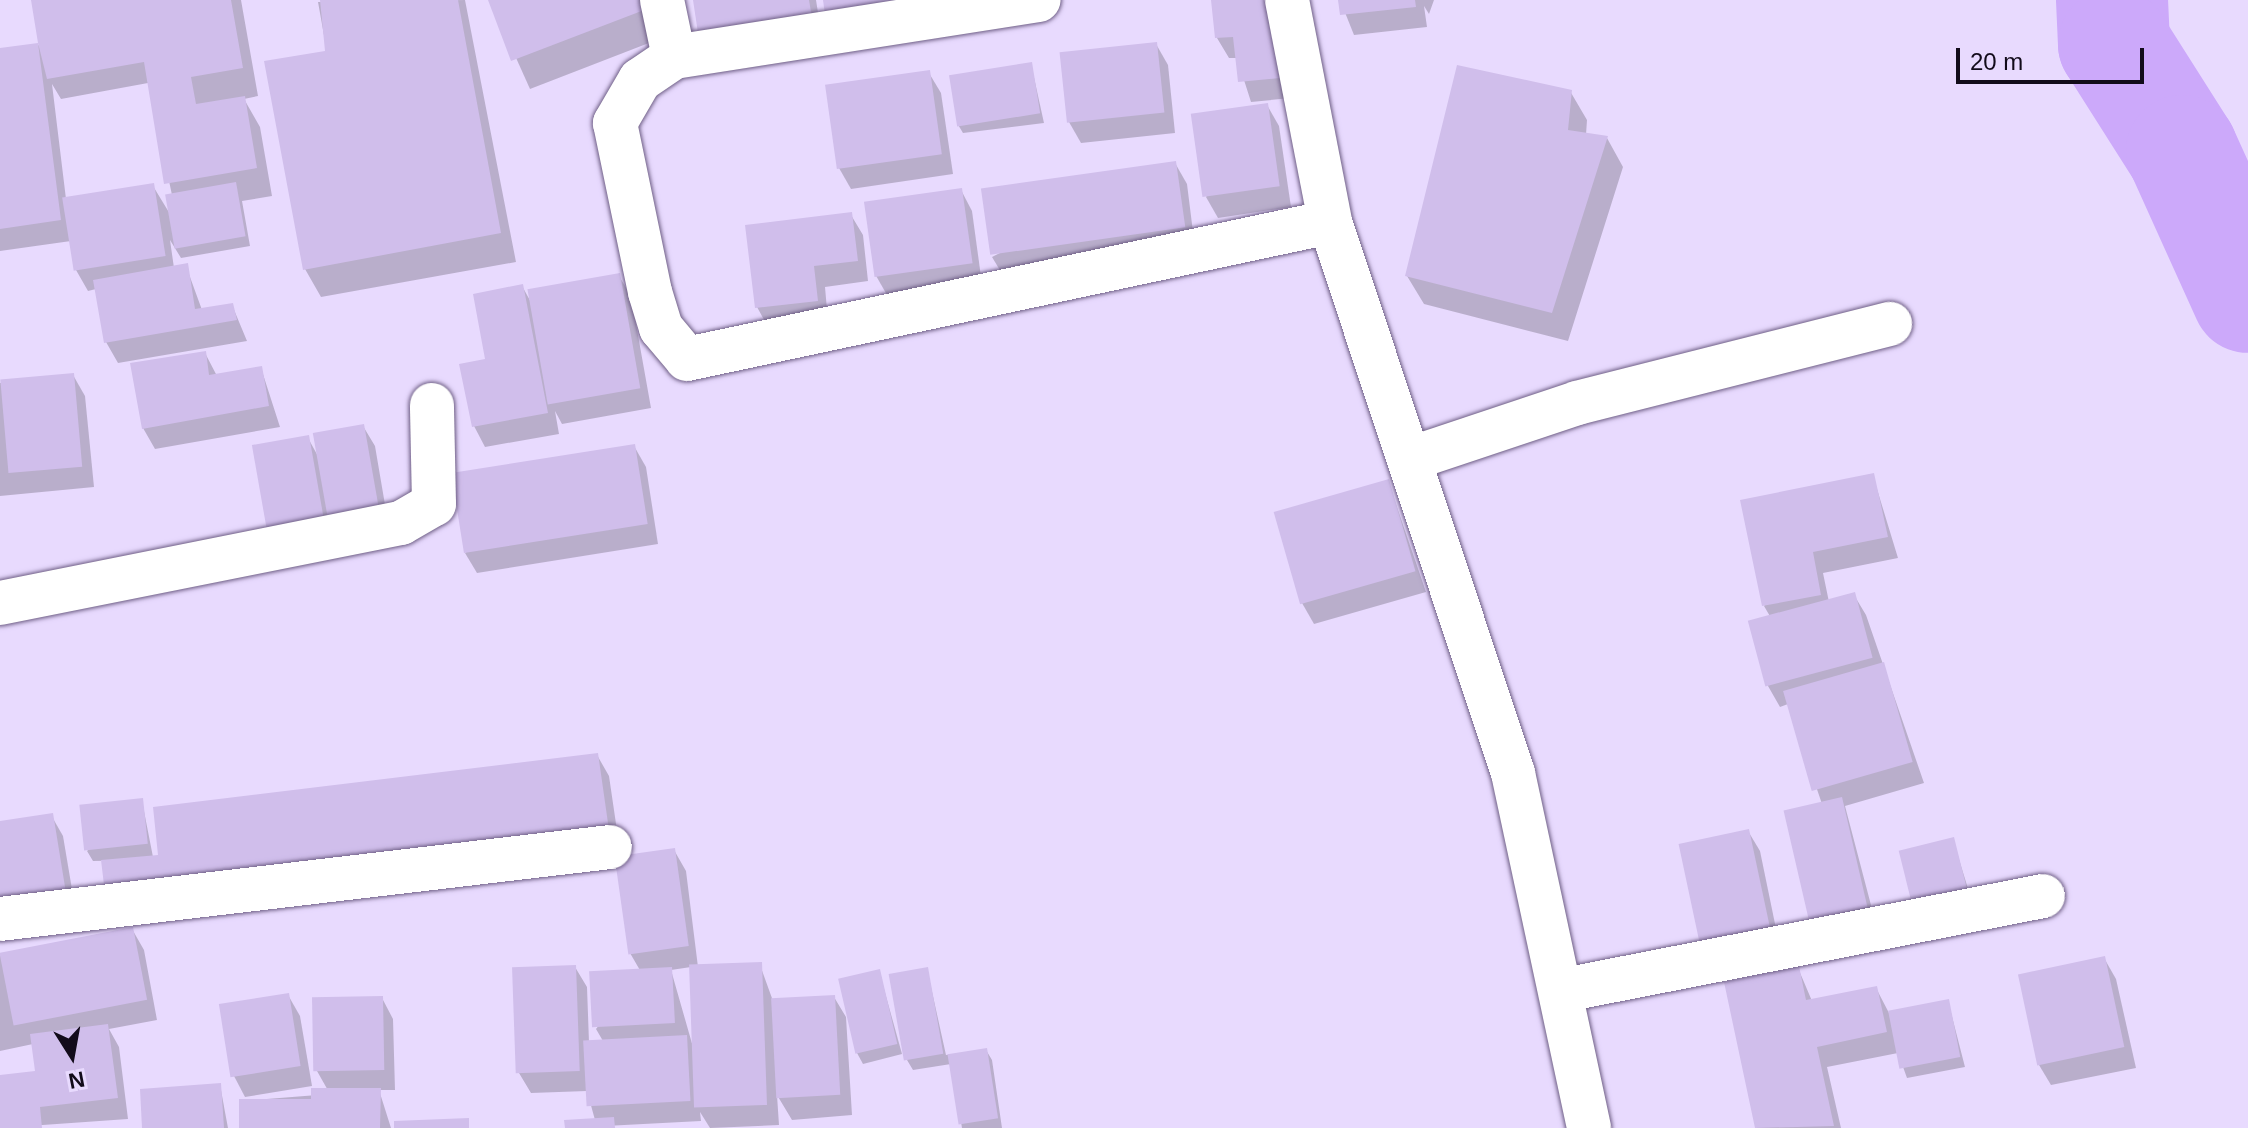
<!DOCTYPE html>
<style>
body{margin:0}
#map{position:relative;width:2248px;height:1128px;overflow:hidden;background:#e8dafe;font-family:Helvetica,sans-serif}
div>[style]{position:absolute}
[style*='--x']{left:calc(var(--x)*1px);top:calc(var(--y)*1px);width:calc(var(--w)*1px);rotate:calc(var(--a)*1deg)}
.shadow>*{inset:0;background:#0003}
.river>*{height:112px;margin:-56px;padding:0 56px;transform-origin:56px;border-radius:56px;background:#cca9fa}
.building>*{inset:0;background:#d0beeb;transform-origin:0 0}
.roads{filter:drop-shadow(0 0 2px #6f5f86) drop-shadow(0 0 2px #6f5f86)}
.minor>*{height:44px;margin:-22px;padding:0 22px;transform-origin:22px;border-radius:22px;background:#fff}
span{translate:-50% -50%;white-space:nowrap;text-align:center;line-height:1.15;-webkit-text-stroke:6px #e8dafe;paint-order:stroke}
.north{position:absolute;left:32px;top:1016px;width:80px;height:80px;-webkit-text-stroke:6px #e8dafe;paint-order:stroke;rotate:169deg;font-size:22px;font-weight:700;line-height:32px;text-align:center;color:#120b1a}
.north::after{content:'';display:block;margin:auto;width:28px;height:36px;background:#120b1a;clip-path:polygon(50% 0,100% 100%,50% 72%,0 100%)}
.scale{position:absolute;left:1956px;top:48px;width:188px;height:36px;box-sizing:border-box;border:4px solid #120b1a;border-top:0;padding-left:10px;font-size:24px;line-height:28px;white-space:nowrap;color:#120b1a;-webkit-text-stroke:6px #e8dafe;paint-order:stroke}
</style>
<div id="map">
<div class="shadow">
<div style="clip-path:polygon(evenodd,33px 0,241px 0,258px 96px,244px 99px,260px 127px,272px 196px,242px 201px,250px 246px,181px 258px,170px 240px,174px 268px,186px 266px,202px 310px,232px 305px,247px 341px,118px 363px,106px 342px,96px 289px,88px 291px,76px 270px,71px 241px,0 251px,0 50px,40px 45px,33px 0,148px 83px,172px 195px,170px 214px,153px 186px,66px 199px,52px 84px,61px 99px,148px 83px)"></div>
<div style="clip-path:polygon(465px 0,516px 262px,321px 297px,305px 269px,327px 52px,318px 2px)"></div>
<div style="clip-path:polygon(490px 0,653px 0,667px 36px,530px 89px)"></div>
<div style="clip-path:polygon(695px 0,816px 0,825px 56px,706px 74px,694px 54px,700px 33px)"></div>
<div style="clip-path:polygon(1214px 0,1279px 0,1291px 98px,1251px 102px,1237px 58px,1229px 58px,1217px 38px)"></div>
<div style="clip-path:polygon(1340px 0,1434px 0,1429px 14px,1424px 6px,1427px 27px,1354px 35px)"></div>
<div style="clip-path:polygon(1156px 44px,1168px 65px,1175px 133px,1081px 143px,1069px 122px)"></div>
<div style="clip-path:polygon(1031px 64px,1044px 123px,963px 133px,957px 123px)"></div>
<div style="clip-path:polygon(929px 73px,941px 93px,953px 174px,851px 189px,839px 168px)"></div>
<div style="clip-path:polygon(1570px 91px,1587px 120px,1586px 135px,1607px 138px,1623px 167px,1568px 341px,1424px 304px,1407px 276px)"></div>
<div style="clip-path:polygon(1267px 105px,1279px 126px,1291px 207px,1218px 218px,1206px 197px)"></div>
<div style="clip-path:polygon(1175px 163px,1187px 184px,1195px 248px,1004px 277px,992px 257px)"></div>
<div style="clip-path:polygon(961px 190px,972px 211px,982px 284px,887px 295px,875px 274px)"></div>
<div style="clip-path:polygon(851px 215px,863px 235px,868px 281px,825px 287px,828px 321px,768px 327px,757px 307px)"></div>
<div style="clip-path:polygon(619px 276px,631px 296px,651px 408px,562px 424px,555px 411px,559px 434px,485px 447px,474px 426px,487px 360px,522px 286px,532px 304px)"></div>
<div style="clip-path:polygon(205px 353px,217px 376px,261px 368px,280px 427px,155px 449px,143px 428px)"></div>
<div style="clip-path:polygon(73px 375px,85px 396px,94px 487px,0 496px,0 383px)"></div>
<div style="clip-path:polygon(363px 426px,375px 446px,390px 534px,342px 541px,254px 448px,308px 438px,319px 458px)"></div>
<div style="clip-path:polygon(634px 446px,646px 467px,658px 544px,477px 573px,465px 553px)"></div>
<div style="clip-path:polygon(1873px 476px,1898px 558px,1823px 573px,1829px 602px,1854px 595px,1866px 615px,1924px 783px,1845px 806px,1877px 928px,1809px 919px,1822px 804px,1788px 704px,1780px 707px,1768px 686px,1771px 618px,1764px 606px)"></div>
<div style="clip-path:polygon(1388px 481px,1426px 592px,1314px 624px,1302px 603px)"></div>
<div style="clip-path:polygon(597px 755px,609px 776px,620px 851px,93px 861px,87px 851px,142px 801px,153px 857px)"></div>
<div style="clip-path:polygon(51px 815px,63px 836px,76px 913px,0 823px)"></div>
<div style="clip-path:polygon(1748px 831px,1760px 851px,1780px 948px,1713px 962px)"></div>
<div style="clip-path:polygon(1953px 840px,1974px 908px,1922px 921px)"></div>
<div style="clip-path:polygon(evenodd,674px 850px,686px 871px,698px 967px,760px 965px,773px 1001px,834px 997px,846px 1017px,852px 1115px,792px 1120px,777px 1095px,779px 1125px,710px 1128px,700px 1112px,701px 1121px,567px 1128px,595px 1120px,587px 1091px,531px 1093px,519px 1073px,575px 967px,587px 987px,589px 1042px,603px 1041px,596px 1029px,641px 972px,630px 953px,674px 850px,691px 967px,695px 1054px,671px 970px,691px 967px)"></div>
<div style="clip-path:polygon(132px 929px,144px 950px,157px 1020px,109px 1029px,119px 1047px,128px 1119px,0 1128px,0 1077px,37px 1073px,33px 1044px,0 1051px,0 955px)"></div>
<div style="clip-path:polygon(2104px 958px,2116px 979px,2136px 1068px,2051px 1085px,2039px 1065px,2021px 977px)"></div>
<div style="clip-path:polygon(1798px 968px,1812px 1001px,1876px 988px,1889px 1013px,1948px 1001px,1965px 1067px,1907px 1078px,1898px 1053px,1827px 1067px,1841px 1128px,1757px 1128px,1726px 984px)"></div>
<div style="clip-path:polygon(927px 969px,946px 1055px,986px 1050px,992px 1060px,1002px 1128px,962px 1128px,951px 1064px,913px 1070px,907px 1060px)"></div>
<div style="clip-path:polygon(879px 971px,902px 1054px,863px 1064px,857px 1053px)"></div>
<div style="clip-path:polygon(288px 995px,300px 1016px,312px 1086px,245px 1097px,234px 1076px)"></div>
<div style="clip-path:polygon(382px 998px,393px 1019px,395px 1090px,379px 1090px,391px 1128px,241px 1128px,241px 1101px,330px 1094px,317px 1071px)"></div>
<div style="clip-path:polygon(220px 1085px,228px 1128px,144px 1128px)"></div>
</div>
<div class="river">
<div style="--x:2112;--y:0;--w:44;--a:87.4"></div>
<div style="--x:2114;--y:44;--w:127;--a:57.6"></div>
<div style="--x:2182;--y:151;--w:160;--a:65.7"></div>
</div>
<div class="building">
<div style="clip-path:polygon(31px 0,231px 0,243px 68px,191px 77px,196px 104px,245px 96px,257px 168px,164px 184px,144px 62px,47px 79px,38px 43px,61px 220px,0 229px,0 48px,38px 43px)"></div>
<div style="clip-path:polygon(320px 0,458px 0,501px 233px,303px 270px,264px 61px,325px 51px)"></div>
<div style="clip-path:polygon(488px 0,649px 0,652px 7px,511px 61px)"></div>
<div style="clip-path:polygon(693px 0,809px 0,815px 36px,698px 33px)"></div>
<div style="clip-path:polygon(823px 0,914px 0,826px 22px)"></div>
<div style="clip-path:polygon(1211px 0,1272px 0,1280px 78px,1238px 82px,1233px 37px,1215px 38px)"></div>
<div style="clip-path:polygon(1338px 0,1415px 0,1416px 7px,1340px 15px)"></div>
<div style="left:1157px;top:42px;width:71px;height:98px;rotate:84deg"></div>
<div style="left:1032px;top:62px;width:52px;height:84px;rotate:81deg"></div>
<div style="clip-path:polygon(1457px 65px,1572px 90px,1568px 130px,1608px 136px,1552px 313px,1405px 276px)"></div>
<div style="left:930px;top:70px;width:85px;height:106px;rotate:82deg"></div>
<div style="left:1268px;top:103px;width:84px;height:78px;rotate:82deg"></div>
<div style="left:1176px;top:161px;width:67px;height:197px;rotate:82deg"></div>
<div style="left:236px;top:182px;width:55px;height:72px;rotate:80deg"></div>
<div style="left:154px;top:183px;width:74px;height:93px;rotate:81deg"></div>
<div style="left:962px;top:188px;width:76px;height:99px;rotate:82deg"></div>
<div style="clip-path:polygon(852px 212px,858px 261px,814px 266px,818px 301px,755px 308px,745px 225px)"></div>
<div style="clip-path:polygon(188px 263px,195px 309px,233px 303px,237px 320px,104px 343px,93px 280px)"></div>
<div style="left:620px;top:273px;width:117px;height:94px;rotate:80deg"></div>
<div style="clip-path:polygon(523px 284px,548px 413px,472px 427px,459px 364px,485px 359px,473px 294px)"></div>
<div style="clip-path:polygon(206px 351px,209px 375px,262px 366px,269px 406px,142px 429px,130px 363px)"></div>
<div style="left:74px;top:373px;width:94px;height:74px;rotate:85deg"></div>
<div style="left:364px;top:424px;width:91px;height:52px;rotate:80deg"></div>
<div style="left:309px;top:435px;width:88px;height:58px;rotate:80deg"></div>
<div style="left:635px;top:444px;width:81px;height:186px;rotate:81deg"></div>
<div style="clip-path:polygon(1874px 473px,1888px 537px,1813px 552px,1821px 595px,1762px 606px,1740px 500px)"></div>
<div style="left:1389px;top:479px;width:96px;height:120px;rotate:74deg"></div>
<div style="left:1855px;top:592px;width:68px;height:111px;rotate:75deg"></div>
<div style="left:1884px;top:662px;width:104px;height:105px;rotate:74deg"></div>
<div style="clip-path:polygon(598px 753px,609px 830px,104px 885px,101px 860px,158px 855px,153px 807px)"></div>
<div style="left:1842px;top:797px;width:113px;height:60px;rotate:77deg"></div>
<div style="left:143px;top:798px;width:46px;height:64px;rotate:84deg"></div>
<div style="clip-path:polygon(53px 813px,66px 893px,0 903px,0 821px)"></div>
<div style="left:1749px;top:829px;width:100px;height:72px;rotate:78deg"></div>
<div style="left:1954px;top:837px;width:63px;height:57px;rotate:76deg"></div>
<div style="left:675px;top:848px;width:99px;height:61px;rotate:82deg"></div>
<div style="left:133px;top:927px;width:74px;height:136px;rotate:79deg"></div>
<div style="left:2105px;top:956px;width:93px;height:89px;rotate:78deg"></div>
<div style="left:762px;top:962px;width:143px;height:73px;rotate:88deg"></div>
<div style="left:576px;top:965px;width:106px;height:64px;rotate:88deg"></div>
<div style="clip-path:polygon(1799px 966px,1806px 1000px,1877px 986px,1887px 1032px,1817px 1047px,1834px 1126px,1755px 1128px,1724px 982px)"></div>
<div style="left:672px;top:967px;width:56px;height:83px;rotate:87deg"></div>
<div style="left:928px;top:967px;width:88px;height:40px;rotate:80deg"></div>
<div style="left:880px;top:969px;width:77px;height:43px;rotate:77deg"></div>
<div style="left:289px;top:993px;width:74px;height:71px;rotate:81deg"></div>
<div style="left:835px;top:995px;width:100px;height:64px;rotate:87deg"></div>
<div style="left:383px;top:996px;width:74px;height:71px;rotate:89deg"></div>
<div style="left:1949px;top:999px;width:59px;height:62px;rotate:79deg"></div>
<div style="clip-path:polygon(108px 1024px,118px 1098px,40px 1107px,42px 1128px,0 1128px,0 1075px,35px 1071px,30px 1034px)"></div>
<div style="left:687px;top:1035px;width:66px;height:104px;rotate:87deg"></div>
<div style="left:987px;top:1048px;width:71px;height:40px;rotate:81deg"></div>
<div style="clip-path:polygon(221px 1083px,224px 1128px,142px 1128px,140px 1089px)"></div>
<div style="clip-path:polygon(311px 1088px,381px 1088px,380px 1128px,239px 1128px,239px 1099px,311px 1099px)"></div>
<div style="clip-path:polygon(614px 1117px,615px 1128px,565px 1128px,564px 1120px)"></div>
<div style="clip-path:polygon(469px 1118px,469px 1128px,394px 1128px,394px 1121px)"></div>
</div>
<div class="roads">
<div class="minor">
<div style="--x:662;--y:0;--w:58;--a:78.1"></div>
<div style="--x:674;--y:57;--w:369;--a:-8.9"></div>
<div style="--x:1287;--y:0;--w:226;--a:79"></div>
<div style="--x:1330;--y:222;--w:581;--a:71.63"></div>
<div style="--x:1513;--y:773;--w:363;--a:77.9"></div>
<div style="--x:674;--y:57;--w:41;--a:145.9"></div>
<div style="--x:640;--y:80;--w:50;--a:120.2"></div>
<div style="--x:615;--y:123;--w:173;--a:78.3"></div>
<div style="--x:650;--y:292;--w:38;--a:73"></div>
<div style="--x:661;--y:328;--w:40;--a:50"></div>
<div style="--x:687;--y:359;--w:657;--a:-12.03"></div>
<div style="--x:1413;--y:458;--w:173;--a:-18.5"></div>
<div style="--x:1577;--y:403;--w:323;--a:-14.2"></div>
<div style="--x:0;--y:603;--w:409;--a:-11.3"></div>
<div style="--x:401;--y:523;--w:38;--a:-30"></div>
<div style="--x:434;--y:504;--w:99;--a:-91.2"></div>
<div style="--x:0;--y:919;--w:614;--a:-6.73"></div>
<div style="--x:1564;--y:990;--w:488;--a:-11.1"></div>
</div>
</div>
<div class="north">N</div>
<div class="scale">20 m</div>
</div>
